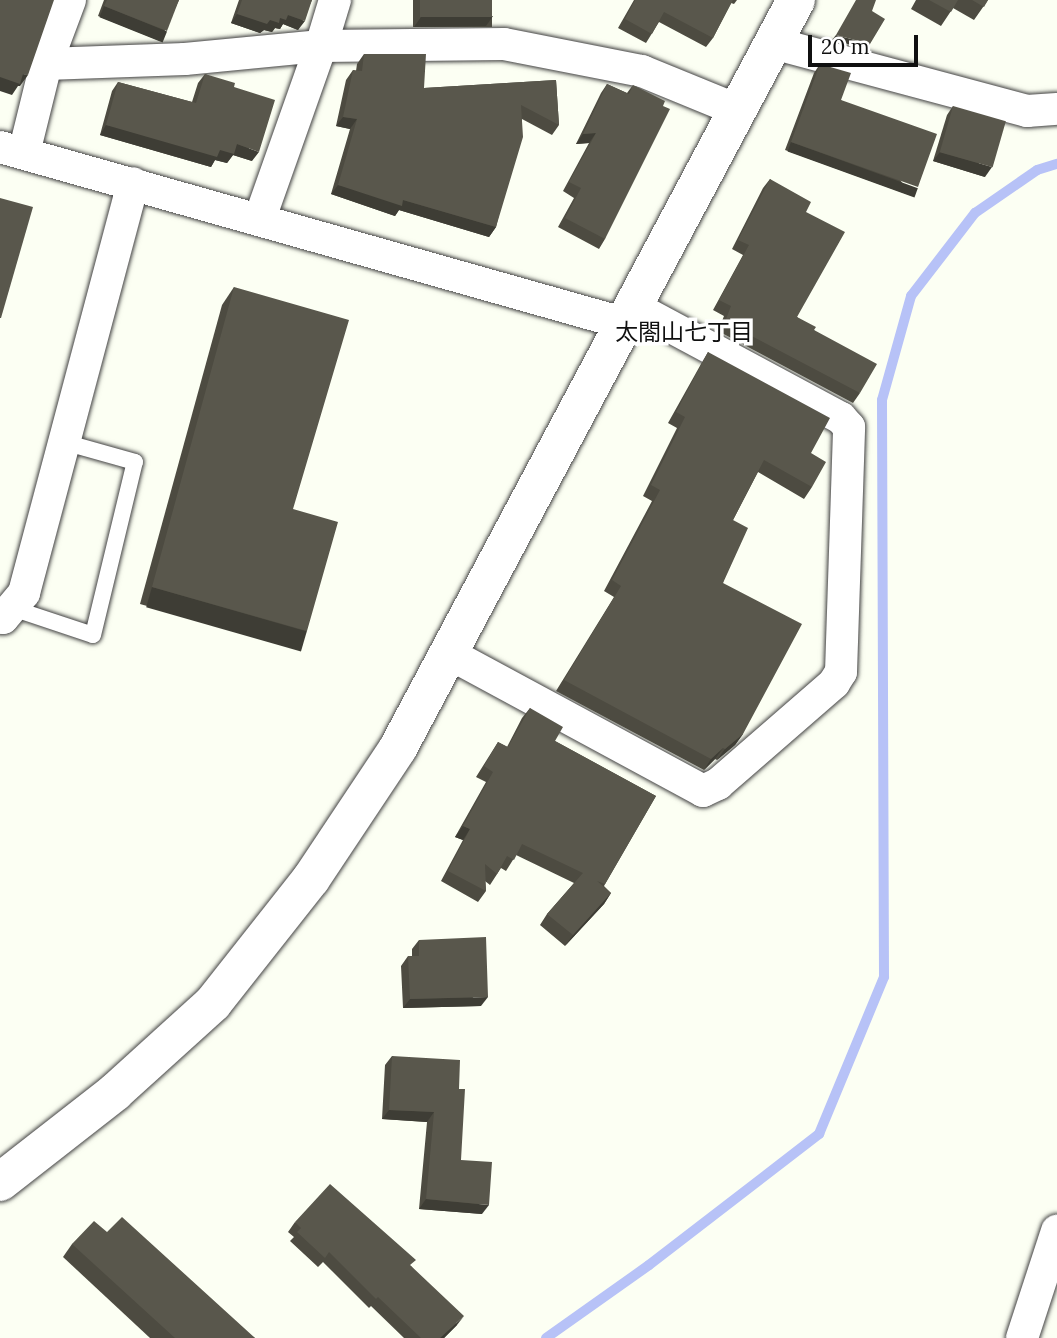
<!DOCTYPE html>
<meta charset="utf-8">
<style>
body{margin:0}
#map{position:relative;width:1057px;height:1338px;overflow:hidden;background:#fcfff3;font-family:Lora,"Noto Sans JP",serif}
div>[style]{position:absolute}
[style*='--x']{left:calc(var(--x)*1px);top:calc(var(--y)*1px);width:calc(var(--w)*1px);rotate:calc(var(--a)*1deg)}
.stream>*{height:10px;margin:-5px;padding:0 5px;transform-origin:5px;border-radius:5px;background:#b7c2f7}
.roads{filter:drop-shadow(0 0 2px #434343) drop-shadow(0 0 2px #434343)}
.service>*{height:16px;margin:-8px;padding:0 8px;transform-origin:8px;border-radius:8px;background:#fff}
.minor>*{height:32px;margin:-16px;padding:0 16px;transform-origin:16px;border-radius:16px;background:#fff}
.tertiary>*{height:38px;margin:-19px;padding:0 19px;transform-origin:19px;border-radius:19px;background:#fff}
.wall>*{inset:0;background:#4d4b41;transform-origin:0 0}
.shaded-wall>*{inset:0;background:#3e3d35;transform-origin:0 0}
.building>*{inset:0;background:#59574c;transform-origin:0 0}
span{translate:-50% -50%;white-space:nowrap;text-align:center;line-height:1.15;-webkit-text-stroke:7px #fff;paint-order:stroke}
.neighbourhood-label{font-size:23px;color:#101010}
.scale{position:absolute;left:808px;top:35px;width:110px;height:32px;box-sizing:border-box;border:4px solid #101010;border-top:0;padding-left:9px;font-size:21px;line-height:24px;white-space:nowrap;color:#101010;-webkit-text-stroke:5px #fff;paint-order:stroke}
</style>
<div id="map">
<div class="stream">
<div style="--x:546;--y:1338;--w:126;--a:-35.3"></div>
<div style="--x:649;--y:1265;--w:215;--a:-37.6"></div>
<div style="--x:819;--y:1134;--w:170;--a:-67.5"></div>
<div style="--x:884;--y:977;--w:577;--a:-90.2"></div>
<div style="--x:882;--y:400;--w:108;--a:-74.4"></div>
<div style="--x:911;--y:296;--w:105;--a:-52.4"></div>
<div style="--x:975;--y:213;--w:75;--a:-34.7"></div>
<div style="--x:1037;--y:170;--w:21;--a:-17"></div>
</div>
<div class="roads">
<div class="service">
<div style="--x:12;--y:608;--w:85;--a:18.4"></div>
<div style="--x:93;--y:635;--w:178;--a:-76.4"></div>
<div style="--x:135;--y:462;--w:74;--a:-164.3"></div>
</div>
<div class="minor">
<div style="--x:773;--y:43;--w:263;--a:15"></div>
<div style="--x:1027;--y:111;--w:30;--a:-4"></div>
<div style="--x:46;--y:64;--w:139;--a:-2.1"></div>
<div style="--x:185;--y:59;--w:137;--a:-5.5"></div>
<div style="--x:321;--y:46;--w:48;--a:-73.1"></div>
<div style="--x:0;--y:147;--w:647;--a:15.78"></div>
<div style="--x:24;--y:153;--w:92;--a:-76.1"></div>
<div style="--x:46;--y:64;--w:68;--a:-69.4"></div>
<div style="--x:260;--y:218;--w:182;--a:-70.5"></div>
<div style="--x:321;--y:46;--w:183;--a:-0.6"></div>
<div style="--x:504;--y:44;--w:141;--a:11.1"></div>
<div style="--x:642;--y:71;--w:103;--a:22.3"></div>
<div style="--x:0;--y:617;--w:3;--a:18"></div>
<div style="--x:3;--y:618;--w:33;--a:-50"></div>
<div style="--x:24;--y:593;--w:424;--a:-75.1"></div>
<div style="--x:448;--y:653;--w:290;--a:28.4"></div>
<div style="--x:703;--y:791;--w:17;--a:-25"></div>
<div style="--x:718;--y:784;--w:154;--a:-41"></div>
<div style="--x:834;--y:683;--w:13;--a:-58"></div>
<div style="--x:841;--y:672;--w:245;--a:-88.1"></div>
<div style="--x:849;--y:427;--w:12;--a:-132"></div>
<div style="--x:841;--y:418;--w:237;--a:-151.8"></div>
<div style="--x:1022;--y:1338;--w:113;--a:-71.9"></div>
</div>
<div class="tertiary">
<div style="--x:0;--y:1182;--w:146;--a:-38"></div>
<div style="--x:115;--y:1092;--w:132;--a:-42.2"></div>
<div style="--x:213;--y:1003;--w:158;--a:-51.7"></div>
<div style="--x:311;--y:879;--w:157;--a:-56.4"></div>
<div style="--x:398;--y:748;--w:847;--a:-61.98"></div>
</div>
</div>
<div class="wall">
<div style="clip-path:polygon(104px 0,179px 0,160px 41px,98px 16px)"></div>
<div style="clip-path:polygon(239px 0,312px 0,298px 30px,283px 24px,280px 29px,275px 28px,272px 32px,264px 30px,260px 33px,231px 23px)"></div>
<div style="left:413px;top:0;width:79px;height:27px"></div>
<div style="clip-path:polygon(634px 0,737px 0,734px 4px,731px 3px,713px 38px,706px 47px,659px 22px,646px 43px,618px 28px)"></div>
<div style="clip-path:polygon(916px 0,988px 0,974px 20px,953px 8px,941px 26px,911px 9px)"></div>
<div style="clip-path:polygon(364px 54px,424px 88px,556px 80px,559px 125px,552px 135px,522px 119px,496px 227px,489px 237px,399px 210px,395px 216px,331px 194px,350px 129px,336px 126px,346px 80px,353px 70px,356px 71px,357px 64px)"></div>
<div style="clip-path:polygon(820px 64px,841px 100px,912px 196px,785px 150px,814px 73px)"></div>
<div style="clip-path:polygon(205px 74px,234px 87px,252px 161px,233px 155px,227px 163px,215px 160px,211px 167px,100px 135px,112px 91px,118px 82px,192px 102px,198px 83px)"></div>
<div style="clip-path:polygon(607px 84px,627px 93px,633px 85px,605px 239px,599px 249px,558px 227px,574px 198px,563px 191px,589px 143px,576px 144px,601px 93px)"></div>
<div style="clip-path:polygon(953px 106px,985px 177px,933px 161px,947px 115px)"></div>
<div style="clip-path:polygon(770px 179px,806px 212px,797px 317px,814px 330px,860px 393px,853px 403px,718px 331px,724px 316px,713px 310px,743px 255px,732px 249px,763px 188px)"></div>
<div style="clip-path:polygon(234px 287px,307px 631px,295px 648px,140px 604px,222px 305px)"></div>
<div style="clip-path:polygon(708px 352px,811px 453px,812px 487px,804px 499px,758px 472px,733px 520px,723px 583px,743px 734px,735px 745px,717px 760px,715px 759px,704px 770px,556px 691px,614px 597px,604px 591px,652px 501px,643px 496px,677px 428px,668px 423px,701px 364px)"></div>
<div style="clip-path:polygon(530px 708px,555px 741px,656px 796px,604px 886px,611px 893px,604px 904px,565px 946px,540px 925px,547px 914px,574px 883px,516px 855px,506px 871px,501px 868px,490px 885px,485px 881px,486px 891px,478px 902px,441px 881px,463px 840px,455px 837px,486px 782px,476px 777px,498px 742px,507px 747px,522px 718px)"></div>
<div style="clip-path:polygon(419px 940px,481px 1006px,403px 1008px,401px 966px,408px 956px,412px 956px,412px 949px)"></div>
<div style="clip-path:polygon(392px 1056px,459px 1089px,461px 1160px,482px 1214px,419px 1209px,427px 1122px,382px 1119px,385px 1065px)"></div>
<div style="clip-path:polygon(295px 1222px,411px 1266px,457px 1325px,444px 1338px,404px 1338px,371px 1306px,369px 1308px,323px 1262px,318px 1267px,290px 1241px,294px 1237px,288px 1232px)"></div>
<div style="clip-path:polygon(107px 1232px,255px 1338px,150px 1338px,63px 1257px,72px 1244px)"></div>
</div>
<div class="shaded-wall">
<div style="left:104px;top:6px;width:68px;height:12px;rotate:22deg"></div>
<div style="clip-path:polygon(237px 14px,280px 18px,288px 15px,305px 21px,298px 30px,283px 24px,280px 29px,275px 28px,272px 32px,264px 30px,260px 33px,231px 23px)"></div>
<div style="clip-path:polygon(493px 16px,486px 26px,414px 27px,421px 17px)"></div>
<div style="clip-path:polygon(836px 35px,870px 44px,867px 49px,832px 40px)"></div>
<div style="clip-path:polygon(23px 74px,28px 75px,20px 86px,18px 86px,12px 95px,0 91px,0 77px)"></div>
<div style="clip-path:polygon(343px 117px,357px 119px,350px 129px,336px 126px)"></div>
<div style="clip-path:polygon(106px 125px,220px 150px,237px 144px,259px 152px,252px 161px,233px 155px,227px 163px,215px 160px,211px 167px,100px 135px)"></div>
<div style="clip-path:polygon(596px 133px,589px 143px,576px 144px,583px 134px)"></div>
<div style="left:791px;top:142px;width:135px;height:10px;rotate:20deg"></div>
<div style="clip-path:polygon(940px 152px,992px 167px,985px 177px,933px 161px)"></div>
<div style="clip-path:polygon(338px 185px,403px 200px,496px 227px,489px 237px,399px 210px,395px 216px,331px 194px)"></div>
<div style="left:152px;top:587px;width:161px;height:21px;rotate:16deg"></div>
<div style="clip-path:polygon(743px 734px,735px 745px,717px 760px,725px 749px)"></div>
<div style="clip-path:polygon(723px 748px,715px 759px,704px 770px,711px 759px)"></div>
<div style="clip-path:polygon(463px 826px,470px 829px,463px 840px,455px 837px)"></div>
<div style="clip-path:polygon(611px 893px,604px 904px,565px 946px,573px 935px)"></div>
<div style="clip-path:polygon(488px 997px,481px 1006px,403px 1008px,410px 999px)"></div>
<div style="clip-path:polygon(389px 1110px,434px 1112px,427px 1122px,382px 1119px)"></div>
<div style="clip-path:polygon(426px 1199px,489px 1205px,482px 1214px,419px 1209px)"></div>
<div style="clip-path:polygon(464px 1316px,457px 1325px,444px 1338px,440px 1338px)"></div>
</div>
<div class="building">
<div style="clip-path:polygon(0 0,54px 0,28px 75px,23px 74px,20px 84px,0 77px)"></div>
<div style="clip-path:polygon(107px 0,179px 0,167px 31px,104px 6px)"></div>
<div style="clip-path:polygon(242px 0,312px 0,305px 21px,288px 15px,286px 20px,280px 18px,279px 23px,270px 20px,267px 24px,237px 14px)"></div>
<div style="left:420px;top:0;width:72px;height:17px"></div>
<div style="clip-path:polygon(635px 0,733px 0,713px 38px,664px 12px,652px 34px,625px 19px)"></div>
<div style="clip-path:polygon(856px 0,876px 0,872px 11px,885px 19px,870px 44px,836px 35px)"></div>
<div style="clip-path:polygon(929px 0,958px 0,951px 12px)"></div>
<div style="clip-path:polygon(972px 0,988px 0,984px 7px)"></div>
<div style="clip-path:polygon(364px 54px,426px 54px,424px 88px,556px 80px,559px 125px,521px 105px,523px 137px,496px 227px,403px 200px,402px 206px,338px 185px,357px 119px,343px 117px,353px 70px,362px 71px)"></div>
<div style="clip-path:polygon(820px 64px,851px 73px,841px 100px,937px 134px,918px 187px,791px 142px)"></div>
<div style="clip-path:polygon(205px 74px,235px 83px,234px 87px,275px 100px,259px 152px,237px 144px,234px 154px,220px 150px,217px 157px,106px 125px,118px 82px,196px 103px)"></div>
<div style="clip-path:polygon(607px 84px,629px 94px,633px 85px,665px 101px,663px 106px,670px 109px,605px 239px,565px 218px,581px 188px,569px 182px,596px 133px,583px 134px)"></div>
<div style="left:953px;top:106px;width:55px;height:48px;rotate:16deg"></div>
<div style="clip-path:polygon(770px 179px,811px 202px,806px 212px,845px 232px,797px 317px,816px 327px,814px 330px,877px 364px,860px 393px,725px 322px,731px 306px,719px 300px,749px 245px,738px 240px)"></div>
<div style="clip-path:polygon(0 198px,33px 207px,1px 318px,0 318px)"></div>
<div style="clip-path:polygon(234px 287px,349px 320px,293px 509px,338px 522px,307px 631px,152px 587px)"></div>
<div style="clip-path:polygon(708px 352px,830px 418px,811px 453px,826px 462px,812px 487px,764px 460px,733px 520px,748px 528px,723px 583px,802px 624px,743px 734px,725px 749px,723px 748px,711px 759px,564px 680px,621px 586px,612px 580px,660px 490px,651px 485px,685px 417px,676px 412px)"></div>
<div style="clip-path:polygon(530px 708px,563px 727px,555px 741px,656px 796px,605px 884px,597px 881px,611px 893px,573px 935px,547px 914px,583px 873px,522px 844px,514px 860px,507px 856px,497px 874px,485px 864px,486px 891px,448px 871px,470px 829px,463px 826px,493px 772px,484px 766px,498px 742px,508px 747px)"></div>
<div style="clip-path:polygon(486px 937px,488px 997px,410px 999px,408px 956px,419px 956px,419px 940px)"></div>
<div style="clip-path:polygon(392px 1056px,460px 1060px,459px 1089px,465px 1089px,461px 1160px,492px 1162px,489px 1205px,426px 1199px,434px 1112px,389px 1110px)"></div>
<div style="clip-path:polygon(330px 1184px,416px 1260px,410px 1265px,464px 1316px,440px 1338px,421px 1338px,378px 1297px,376px 1299px,329px 1252px,325px 1258px,297px 1232px,301px 1228px,295px 1222px)"></div>
<div style="clip-path:polygon(122px 1217px,255px 1338px,175px 1338px,72px 1244px,94px 1221px,107px 1232px)"></div>
</div>
<div class="neighbourhood-label">
<span style="left:684px;top:332px">太閤山七丁目</span>
</div>
<div class="scale">20 m</div>
</div>
